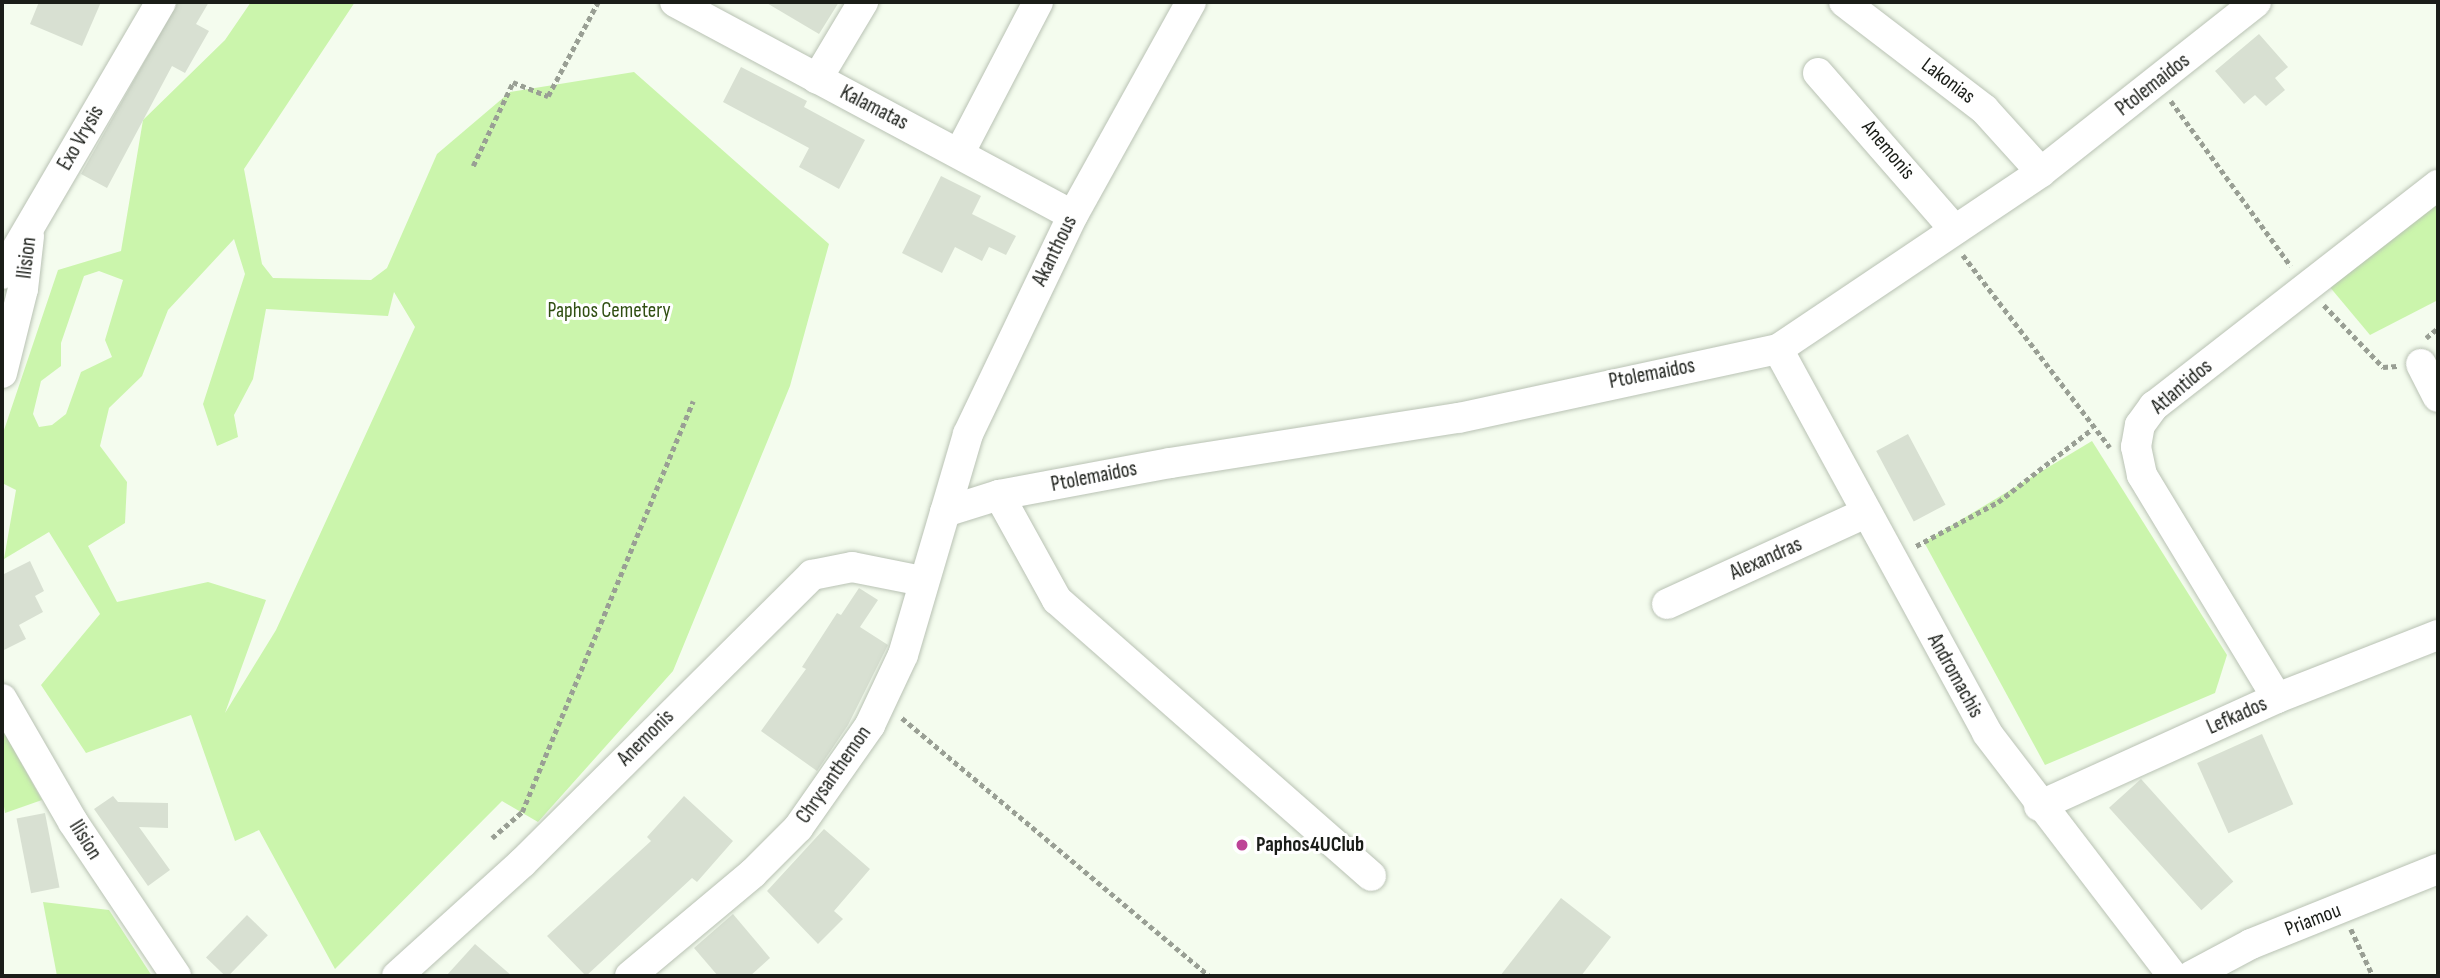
<!DOCTYPE html>
<style>
body{margin:0}
#map{position:relative;width:2440px;height:978px;overflow:hidden;background:#f4fcee;font-family:"Sofia Sans Condensed",sans-serif}
div>[style]{position:absolute}
[style*='--x']{left:calc(var(--x)*1px);top:calc(var(--y)*1px);width:calc(var(--w)*1px);rotate:calc(var(--a)*1deg)}
.green>*{inset:0;background:#cbf5ac}
.building>*{inset:0;background:#d8e0d2;transform-origin:0 0}
.path>*{height:4.5px;margin-top:-2.25px;transform-origin:0;background:repeating-linear-gradient(90deg,#999f94 0 5px,transparent 0 8.5px)}
.roads{filter:drop-shadow(0 0 2px #b9c2b4) drop-shadow(0 0 2px #b9c2b4)}
.minor>*{height:30px;margin:-15px;padding:0 15px;transform-origin:15px;border-radius:15px;background:#fff}
.dots>*{width:19px;height:19px;translate:-50% -50%;box-sizing:border-box;border:4px solid #fff;border-radius:50%}
span{translate:-50% -50%;white-space:nowrap;text-align:center;line-height:1.15;-webkit-text-stroke:6px #fff;paint-order:stroke}
.street-label{font-size:21px;color:#1a1d18}
.park-label{font-size:21px;color:#304f12}
.poi-label{font-size:21px;color:#1a1d18;font-weight:700}
.left{translate:0 -50%;text-align:left}
.frame{position:absolute;inset:0;border:4px solid #1a1d18;pointer-events:none}
</style>
<div id="map">
<div class="green">
<div style="clip-path:polygon(evenodd,251px 2px,355px 2px,244px 169px,262px 264px,273px 278px,371px 280px,387px 268px,437px 154px,510px 92px,634px 72px,829px 244px,790px 386px,673px 671px,538px 822px,502px 801px,335px 969px,259px 830px,235px 841px,191px 715px,86px 753px,41px 685px,100px 614px,49px 532px,4px 559px,16px 490px,2px 483px,2px 436px,58px 270px,121px 251px,143px 120px,225px 40px,251px 2px,234px 239px,245px 274px,203px 404px,217px 446px,238px 437px,234px 415px,253px 379px,266px 309px,388px 316px,394px 292px,415px 327px,276px 630px,225px 713px,266px 600px,208px 582px,117px 602px,88px 546px,125px 523px,127px 482px,100px 446px,109px 408px,142px 376px,168px 310px,234px 239px,251px 2px,99px 271px,123px 280px,105px 340px,112px 357px,81px 372px,66px 414px,52px 425px,39px 427px,33px 414px,41px 381px,61px 366px,61px 343px,84px 276px,99px 271px)"></div>
<div style="clip-path:polygon(2438px 200px,2438px 300px,2370px 335px,2329px 286px)"></div>
<div style="clip-path:polygon(2092px 441px,2227px 655px,2215px 693px,2045px 765px,1924px 542px)"></div>
<div style="clip-path:polygon(2px 729px,42px 800px,5px 813px,2px 794px)"></div>
<div style="clip-path:polygon(43px 902px,109px 910px,152px 976px,57px 976px)"></div>
</div>
<div class="building">
<div style="clip-path:polygon(39px 2px,101px 2px,82px 46px,30px 24px)"></div>
<div style="clip-path:polygon(178px 2px,209px 2px,196px 24px,209px 31px,185px 73px,172px 66px,107px 188px,81px 174px)"></div>
<div style="clip-path:polygon(765px 2px,839px 2px,819px 34px)"></div>
<div style="clip-path:polygon(2259px 34px,2288px 67px,2275px 78px,2285px 90px,2266px 106px,2255px 95px,2244px 104px,2215px 71px)"></div>
<div style="clip-path:polygon(741px 67px,807px 101px,804px 107px,865px 140px,839px 189px,799px 167px,809px 148px,723px 102px)"></div>
<div style="clip-path:polygon(941px 176px,981px 196px,972px 214px,1016px 236px,1006px 255px,989px 247px,982px 261px,955px 247px,942px 273px,902px 253px)"></div>
<div style="left:1908px;top:434px;width:80px;height:36px;rotate:62deg"></div>
<div style="clip-path:polygon(30px 561px,44px 591px,35px 596px,43px 612px,19px 625px,26px 639px,2px 651px,2px 575px)"></div>
<div style="clip-path:polygon(859px 588px,878px 600px,860px 627px,888px 645px,848px 725px,817px 771px,761px 731px,806px 669px,802px 667px,837px 613px,841px 615px)"></div>
<div style="left:2262px;top:734px;width:77px;height:71px;rotate:66deg"></div>
<div style="left:2141px;top:779px;width:138px;height:43px;rotate:48deg"></div>
<div style="clip-path:polygon(113px 796px,118px 802px,168px 803px,168px 828px,139px 827px,170px 870px,148px 886px,94px 809px)"></div>
<div style="clip-path:polygon(684px 796px,733px 841px,697px 882px,692px 878px,586px 976px,547px 936px,651px 841px,647px 837px)"></div>
<div style="left:45px;top:813px;width:76px;height:29px;rotate:79deg"></div>
<div style="clip-path:polygon(824px 829px,870px 869px,834px 911px,843px 919px,818px 944px,767px 891px)"></div>
<div style="clip-path:polygon(1561px 898px,1611px 937px,1581px 976px,1500px 976px)"></div>
<div style="clip-path:polygon(733px 914px,770px 958px,750px 976px,718px 976px,694px 948px)"></div>
<div style="left:247px;top:915px;width:29px;height:59px;rotate:44deg"></div>
<div style="clip-path:polygon(475px 944px,512px 976px,446px 976px)"></div>
</div>
<div class="path">
<div style="--x:2171;--y:101;--w:204;--a:54"></div>
<div style="--x:473;--y:166;--w:93;--a:-64.5"></div>
<div style="--x:513;--y:82;--w:38;--a:22"></div>
<div style="--x:548;--y:96;--w:106;--a:-62"></div>
<div style="--x:1963;--y:255;--w:242;--a:52.6"></div>
<div style="--x:2324;--y:305;--w:86;--a:46.4"></div>
<div style="--x:2383;--y:367;--w:14;--a:-4"></div>
<div style="--x:2426;--y:338;--w:16;--a:-40"></div>
<div style="--x:1916;--y:546;--w:93;--a:-28.2"></div>
<div style="--x:1998;--y:502;--w:119;--a:-37.8"></div>
<div style="--x:902;--y:718;--w:402;--a:40"></div>
<div style="--x:492;--y:838;--w:40;--a:-41"></div>
<div style="--x:522;--y:812;--w:445;--a:-67.4"></div>
<div style="--x:2351;--y:929;--w:52;--a:64.9"></div>
</div>
<div class="roads">
<div class="minor">
<div style="--x:675;--y:2;--w:451;--a:28.2"></div>
<div style="--x:1844;--y:2;--w:176;--a:37.4"></div>
<div style="--x:1984;--y:109;--w:85;--a:47.9"></div>
<div style="--x:1818;--y:73;--w:208;--a:48.9"></div>
<div style="--x:817;--y:79;--w:90;--a:-59.1"></div>
<div style="--x:960;--y:152;--w:169;--a:-62.5"></div>
<div style="--x:2;--y:274;--w:315;--a:-59.7"></div>
<div style="--x:1778;--y:349;--w:437;--a:61.4"></div>
<div style="--x:1987;--y:733;--w:306;--a:52.6"></div>
<div style="--x:2421;--y:364;--w:37;--a:63"></div>
<div style="--x:2;--y:373;--w:87;--a:-76"></div>
<div style="--x:23;--y:289;--w:53;--a:-83.5"></div>
<div style="--x:999;--y:495;--w:120;--a:61.1"></div>
<div style="--x:1057;--y:600;--w:418;--a:41.3"></div>
<div style="--x:945;--y:512;--w:57;--a:-17.5"></div>
<div style="--x:999;--y:495;--w:174;--a:-10.6"></div>
<div style="--x:1170;--y:463;--w:292;--a:-8.9"></div>
<div style="--x:1459;--y:418;--w:326;--a:-12.2"></div>
<div style="--x:1778;--y:349;--w:317;--a:-33.9"></div>
<div style="--x:2041;--y:172;--w:274;--a:-38.3"></div>
<div style="--x:1667;--y:604;--w:217;--a:-24.6"></div>
<div style="--x:2277;--y:698;--w:261;--a:-121.2"></div>
<div style="--x:2142;--y:475;--w:29;--a:-102"></div>
<div style="--x:2136;--y:447;--w:22;--a:-80"></div>
<div style="--x:2140;--y:425;--w:24;--a:-54"></div>
<div style="--x:2154;--y:406;--w:360;--a:-37.9"></div>
<div style="--x:2;--y:699;--w:142;--a:60"></div>
<div style="--x:73;--y:822;--w:185;--a:56.2"></div>
<div style="--x:2039;--y:806;--w:261;--a:-24.4"></div>
<div style="--x:2277;--y:698;--w:173;--a:-21.4"></div>
<div style="--x:397;--y:976;--w:169;--a:-42.1"></div>
<div style="--x:522;--y:863;--w:409;--a:-44.8"></div>
<div style="--x:812;--y:575;--w:41;--a:-11.3"></div>
<div style="--x:852;--y:567;--w:71;--a:11.3"></div>
<div style="--x:630;--y:976;--w:160;--a:-39.9"></div>
<div style="--x:753;--y:873;--w:64;--a:-45"></div>
<div style="--x:798;--y:828;--w:126;--a:-55"></div>
<div style="--x:870;--y:725;--w:77;--a:-64.8"></div>
<div style="--x:903;--y:655;--w:230;--a:-73.6"></div>
<div style="--x:968;--y:434;--w:243;--a:-64.4"></div>
<div style="--x:1073;--y:215;--w:244;--a:-61"></div>
<div style="--x:2191;--y:976;--w:68;--a:-28.1"></div>
<div style="--x:2251;--y:944;--w:201;--a:-21.9"></div>
</div>
</div>
<div class="dots">
<div style="left:1242px;top:845px;background:#bd4396"></div>
</div>
<div class="street-label">
<span style="left:1948px;top:81px;rotate:37deg">Lakonias</span>
<span style="left:2153px;top:85px;rotate:-38deg">Ptolemaidos</span>
<span style="left:874px;top:108px;rotate:27deg">Kalamatas</span>
<span style="left:81px;top:138px;rotate:-60deg">Exo Vrysis</span>
<span style="left:1888px;top:150px;rotate:50deg">Anemonis</span>
<span style="left:1055px;top:251px;rotate:-64deg">Akanthous</span>
<span style="left:27px;top:258px;rotate:-83deg">Ilision</span>
<span style="left:1652px;top:374px;rotate:-11deg">Ptolemaidos</span>
<span style="left:2182px;top:387px;rotate:-40deg">Atlantidos</span>
<span style="left:1094px;top:477px;rotate:-11deg">Ptolemaidos</span>
<span style="left:1766px;top:559px;rotate:-24deg">Alexandras</span>
<span style="left:1955px;top:676px;rotate:61deg">Andromachis</span>
<span style="left:2237px;top:716px;rotate:-24deg">Lefkados</span>
<span style="left:646px;top:738px;rotate:-45deg">Anemonis</span>
<span style="left:834px;top:775px;rotate:-55deg">Chrysanthemon</span>
<span style="left:85px;top:840px;rotate:58deg">Ilision</span>
<span style="left:2313px;top:920px;rotate:-21deg">Priamou</span>
</div>
<div class="park-label">
<span style="left:609px;top:311px">Paphos Cemetery</span>
</div>
<div class="poi-label">
<span class="left" style="left:1256px;top:845px">Paphos4UClub</span>
</div>
<div class="frame"></div>
</div>
